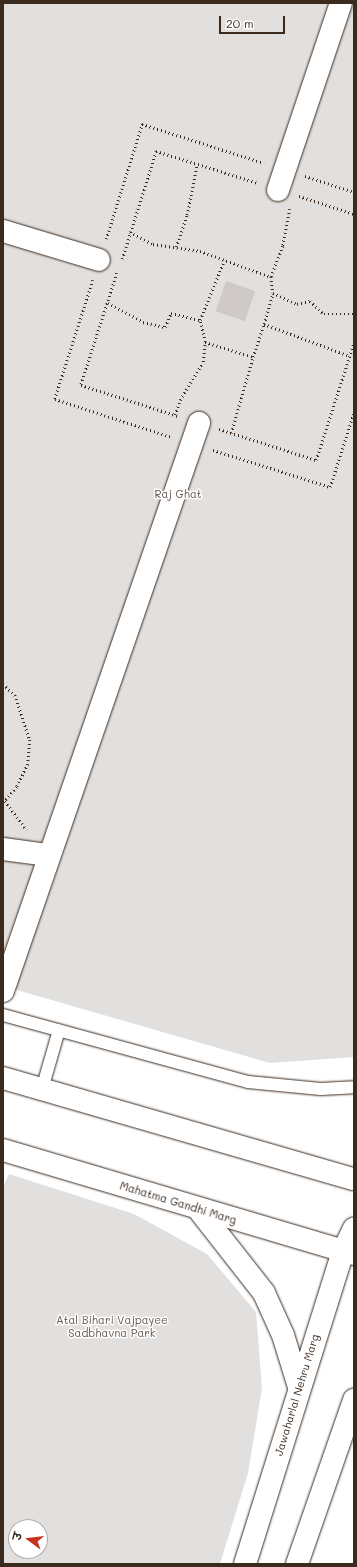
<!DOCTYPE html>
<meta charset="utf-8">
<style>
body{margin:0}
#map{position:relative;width:357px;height:1567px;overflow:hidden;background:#fff;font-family:Mali,"Playpen Sans Deva",sans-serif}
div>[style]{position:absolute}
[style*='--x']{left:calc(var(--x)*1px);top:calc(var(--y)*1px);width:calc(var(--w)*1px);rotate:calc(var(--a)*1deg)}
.green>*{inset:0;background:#e2e0de}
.building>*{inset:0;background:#cfcac7;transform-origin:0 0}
.path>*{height:2.5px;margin-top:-1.25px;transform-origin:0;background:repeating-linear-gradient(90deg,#3b2a1e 0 1px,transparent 0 4px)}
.roads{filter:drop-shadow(0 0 1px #3b2a1e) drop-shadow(0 0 1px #3b2a1e)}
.lane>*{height:12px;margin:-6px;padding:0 6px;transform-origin:6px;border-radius:6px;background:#fff}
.street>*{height:22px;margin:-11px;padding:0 11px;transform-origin:11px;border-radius:11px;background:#fff}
.secondary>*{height:22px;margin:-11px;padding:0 11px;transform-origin:11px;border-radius:11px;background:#fff}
span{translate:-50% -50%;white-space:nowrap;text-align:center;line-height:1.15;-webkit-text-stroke:3px #fff;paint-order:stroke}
.park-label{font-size:11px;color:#65584e}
.street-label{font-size:11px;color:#3b2a1e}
.frame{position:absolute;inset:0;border:4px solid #3b2a1e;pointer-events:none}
.north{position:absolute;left:8px;top:1519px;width:40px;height:40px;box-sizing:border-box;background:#fff;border:1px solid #b1aaa5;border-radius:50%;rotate:285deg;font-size:11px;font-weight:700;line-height:16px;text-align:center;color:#3b2a1e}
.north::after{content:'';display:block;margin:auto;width:14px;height:18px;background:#c8321e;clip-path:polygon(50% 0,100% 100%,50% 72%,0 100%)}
.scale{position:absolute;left:219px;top:16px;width:66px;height:18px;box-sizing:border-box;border:2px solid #3b2a1e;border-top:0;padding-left:5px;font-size:12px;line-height:14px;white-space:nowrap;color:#3b2a1e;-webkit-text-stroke:3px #fff;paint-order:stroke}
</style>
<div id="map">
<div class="green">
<div style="clip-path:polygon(3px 3px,354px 3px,354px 1057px,270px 1063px,3px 986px)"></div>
<div style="clip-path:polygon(evenodd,9px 1174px,134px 1214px,207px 1254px,256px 1312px,262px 1388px,248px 1473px,220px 1564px,3px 1564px,3px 1187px,9px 1174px,16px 1527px,40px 1527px,40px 1551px,16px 1551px,16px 1527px)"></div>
</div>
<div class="building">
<div style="left:226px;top:281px;width:31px;height:32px;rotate:19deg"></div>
</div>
<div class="path">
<div style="--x:305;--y:176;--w:52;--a:18.1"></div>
<div style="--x:299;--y:196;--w:58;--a:18.1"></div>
<div style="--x:290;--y:209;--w:38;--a:101"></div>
<div style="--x:283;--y:246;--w:33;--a:111"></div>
<div style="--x:271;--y:277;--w:16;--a:83"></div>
<div style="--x:273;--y:293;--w:26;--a:25"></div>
<div style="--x:297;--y:304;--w:13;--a:-13"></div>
<div style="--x:310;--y:301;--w:19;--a:43"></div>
<div style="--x:324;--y:314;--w:30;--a:0"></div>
<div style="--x:130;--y:232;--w:26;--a:28"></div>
<div style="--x:153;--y:244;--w:48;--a:8.5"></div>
<div style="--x:200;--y:251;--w:76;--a:20.1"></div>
<div style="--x:106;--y:239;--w:121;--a:-72.6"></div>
<div style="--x:142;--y:124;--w:128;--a:17.7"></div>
<div style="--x:176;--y:247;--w:34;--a:-71"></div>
<div style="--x:187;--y:215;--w:52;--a:-78.9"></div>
<div style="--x:122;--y:259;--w:113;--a:-72.5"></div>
<div style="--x:156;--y:151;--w:107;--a:17.4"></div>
<div style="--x:117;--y:273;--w:118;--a:107.8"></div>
<div style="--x:81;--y:385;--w:102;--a:17.7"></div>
<div style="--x:93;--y:280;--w:125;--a:107.7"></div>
<div style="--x:55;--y:399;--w:122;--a:18.1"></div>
<div style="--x:108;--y:303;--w:40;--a:28"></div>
<div style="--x:143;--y:322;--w:23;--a:13"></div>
<div style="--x:165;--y:327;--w:15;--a:-67"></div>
<div style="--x:171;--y:313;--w:30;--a:14"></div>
<div style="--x:264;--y:324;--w:32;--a:-74"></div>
<div style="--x:205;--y:342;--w:50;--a:17.4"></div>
<div style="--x:253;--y:357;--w:35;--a:-72"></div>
<div style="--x:264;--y:324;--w:92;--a:20.4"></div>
<div style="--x:175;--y:415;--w:16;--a:-72"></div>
<div style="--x:180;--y:400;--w:44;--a:-58.8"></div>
<div style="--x:203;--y:362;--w:20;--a:-84"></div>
<div style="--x:205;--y:342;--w:23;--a:-103"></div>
<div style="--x:200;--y:320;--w:64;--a:-67.9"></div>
<div style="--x:219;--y:429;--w:102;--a:17.7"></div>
<div style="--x:316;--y:460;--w:124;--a:-72.1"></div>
<div style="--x:231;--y:433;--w:79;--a:-73.9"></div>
<div style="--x:213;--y:450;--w:123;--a:17.5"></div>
<div style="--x:330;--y:487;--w:79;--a:-72.3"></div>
<div style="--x:3;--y:684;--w:16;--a:43"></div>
<div style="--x:15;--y:695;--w:47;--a:71.6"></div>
<div style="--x:30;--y:740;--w:24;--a:95"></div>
<div style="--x:28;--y:764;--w:25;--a:116"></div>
<div style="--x:17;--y:787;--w:18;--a:131"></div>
<div style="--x:5;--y:801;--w:36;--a:53"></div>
</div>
<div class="roads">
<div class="lane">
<div style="--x:3;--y:1015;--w:254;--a:15.3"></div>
<div style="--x:248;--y:1082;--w:73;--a:5.5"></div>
<div style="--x:321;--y:1089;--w:33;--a:-3"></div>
<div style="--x:42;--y:1089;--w:61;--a:-73.9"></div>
</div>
<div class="street">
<div style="--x:278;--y:190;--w:197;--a:-71.4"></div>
<div style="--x:3;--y:231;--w:100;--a:16.8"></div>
<div style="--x:3;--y:849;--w:44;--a:7.8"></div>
<div style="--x:3;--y:991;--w:601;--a:-70.96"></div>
</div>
<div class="secondary">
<div style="--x:3;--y:1078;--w:365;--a:16.1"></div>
<div style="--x:3;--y:1150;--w:366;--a:16.5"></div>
<div style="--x:199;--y:1210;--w:105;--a:51.9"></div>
<div style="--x:264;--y:1293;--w:46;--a:65.7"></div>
<div style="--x:283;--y:1335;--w:54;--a:72.9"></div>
<div style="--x:245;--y:1564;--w:328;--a:-72.6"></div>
<div style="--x:343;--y:1251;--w:25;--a:-64"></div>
<div style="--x:297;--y:1564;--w:174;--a:-70.8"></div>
</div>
</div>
<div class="park-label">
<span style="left:178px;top:494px">Raj Ghat</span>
<span style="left:112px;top:1327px">Atal Bihari Vajpayee<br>Sadbhavna Park</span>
</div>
<div class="street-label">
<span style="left:178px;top:1203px;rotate:17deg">Mahatma Gandhi Marg</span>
<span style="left:297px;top:1395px;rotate:-73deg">Jawaharlal Nehru Marg</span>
</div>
<div class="frame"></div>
<div class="north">उ</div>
<div class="scale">20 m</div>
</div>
